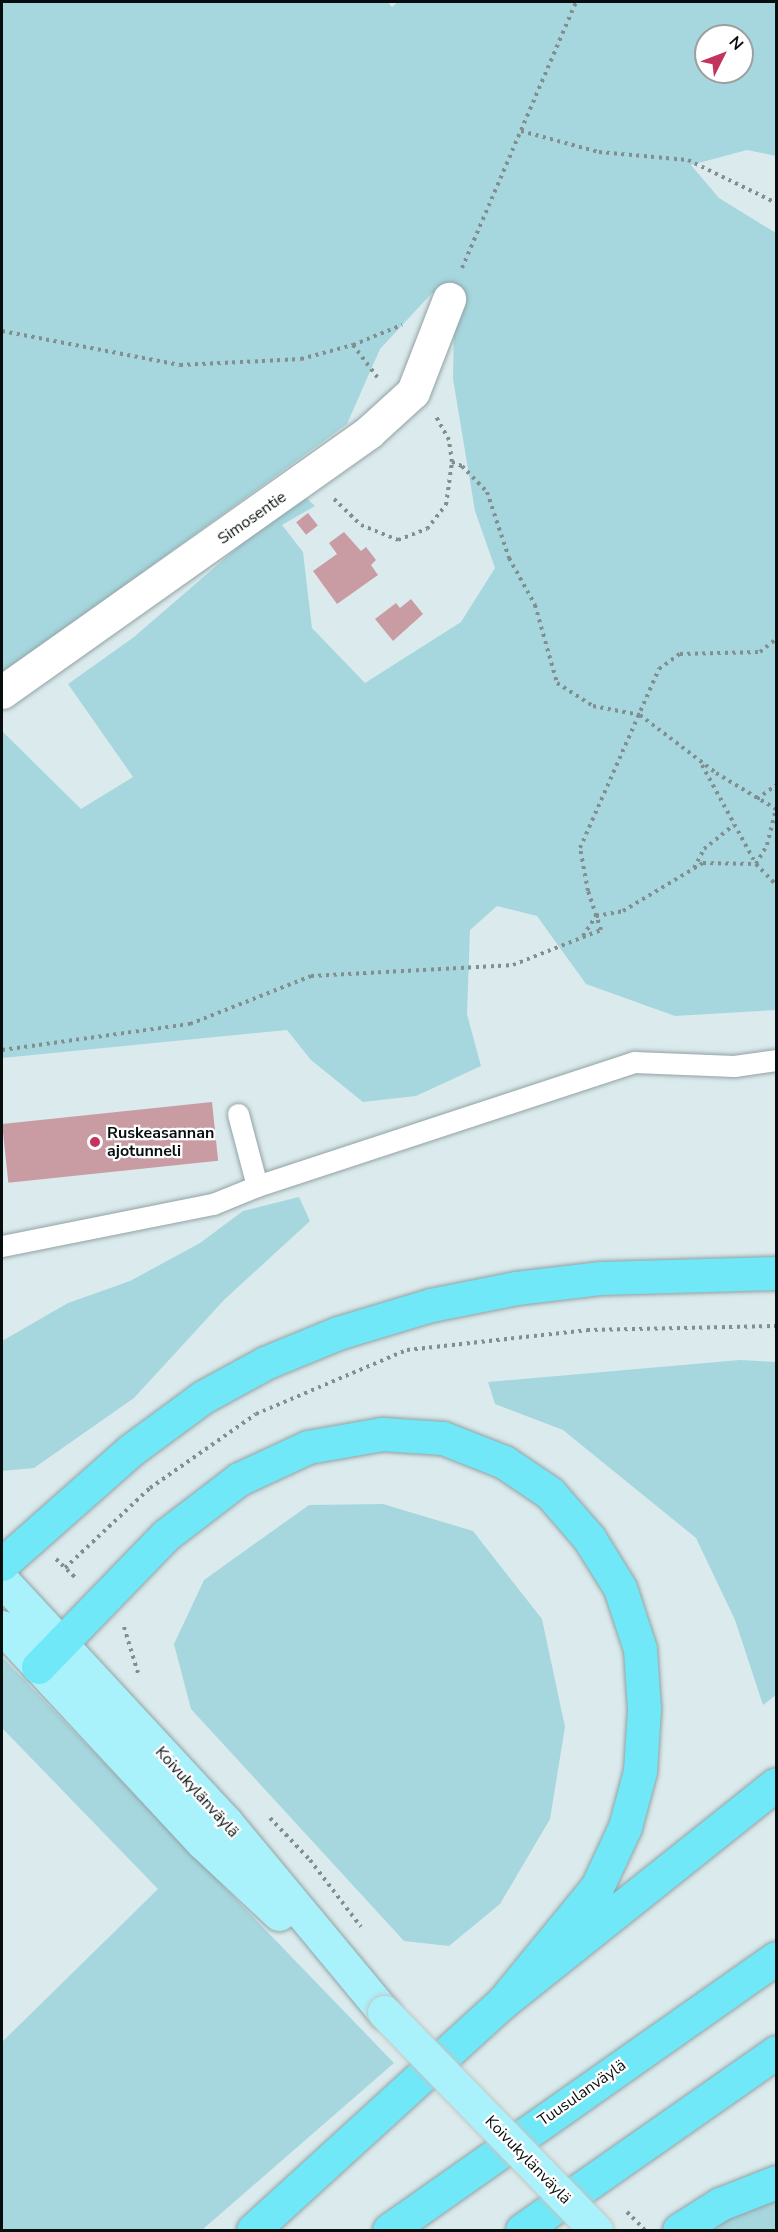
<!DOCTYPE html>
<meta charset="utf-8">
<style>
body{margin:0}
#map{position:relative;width:778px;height:2232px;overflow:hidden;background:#dbebed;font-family:"Nunito Sans",sans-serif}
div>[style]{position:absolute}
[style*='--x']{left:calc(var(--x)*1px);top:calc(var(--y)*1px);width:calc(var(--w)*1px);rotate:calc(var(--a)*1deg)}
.green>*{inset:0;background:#a6d7de}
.building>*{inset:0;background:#c99ca3;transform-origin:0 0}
.path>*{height:4px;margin-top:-2px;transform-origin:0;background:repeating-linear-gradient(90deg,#828e8f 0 3px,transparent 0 7.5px)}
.roads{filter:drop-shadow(0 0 2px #92a2a4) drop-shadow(0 0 2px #92a2a4)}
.service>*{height:21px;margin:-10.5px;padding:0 10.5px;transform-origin:10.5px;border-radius:10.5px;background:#fff}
.minor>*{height:33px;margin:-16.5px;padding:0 16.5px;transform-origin:16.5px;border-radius:16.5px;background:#fff}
.primary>*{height:33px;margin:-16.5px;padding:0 16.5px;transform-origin:16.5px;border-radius:16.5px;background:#a9f1fb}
.motorway>*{height:33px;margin:-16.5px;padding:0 16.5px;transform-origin:16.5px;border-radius:16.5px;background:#70e8f8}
.path-bridge>*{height:4px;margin-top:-2px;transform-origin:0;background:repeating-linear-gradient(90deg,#828e8f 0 3px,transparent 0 7.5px)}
.bridges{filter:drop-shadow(0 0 2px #c4c5c5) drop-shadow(0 0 2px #c4c5c5)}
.primary-bridge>*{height:33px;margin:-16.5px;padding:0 16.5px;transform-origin:16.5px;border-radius:16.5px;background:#a9f1fb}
.dots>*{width:16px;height:16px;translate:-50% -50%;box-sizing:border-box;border:3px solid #fff;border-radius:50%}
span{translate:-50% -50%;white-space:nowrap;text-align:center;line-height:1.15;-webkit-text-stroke:4.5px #fff;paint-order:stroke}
.street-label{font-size:16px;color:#080e0e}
.poi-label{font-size:16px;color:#080e0e;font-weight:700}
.left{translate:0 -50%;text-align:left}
.frame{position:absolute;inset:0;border:3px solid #080e0e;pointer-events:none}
.north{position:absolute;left:694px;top:24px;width:60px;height:60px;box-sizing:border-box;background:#fff;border:2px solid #9c9f9f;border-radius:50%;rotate:48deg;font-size:16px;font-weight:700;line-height:24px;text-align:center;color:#080e0e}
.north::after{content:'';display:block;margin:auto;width:21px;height:27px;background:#c2345e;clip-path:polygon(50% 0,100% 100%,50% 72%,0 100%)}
</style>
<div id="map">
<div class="green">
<div style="clip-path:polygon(evenodd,2px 2px,388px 2px,392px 7px,398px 2px,776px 2px,776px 156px,747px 150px,691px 165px,719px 198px,776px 233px,776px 1010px,675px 1016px,586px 984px,537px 916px,497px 906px,470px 930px,467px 1014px,481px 1066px,416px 1096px,363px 1102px,311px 1060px,287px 1030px,2px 1058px,2px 731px,81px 809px,133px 777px,68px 684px,134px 637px,297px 496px,304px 496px,315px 506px,282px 525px,303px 552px,312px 628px,365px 683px,461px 622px,495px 568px,475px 511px,453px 379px,454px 322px,459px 298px,432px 293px,380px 349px,347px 424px,2px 674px,2px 2px,706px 36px,742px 36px,742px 72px,706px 72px,706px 36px)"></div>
<div style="clip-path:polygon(299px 1197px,310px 1221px,224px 1300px,134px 1398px,34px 1468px,2px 1471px,2px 1341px,68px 1303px,130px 1281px,200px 1243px,243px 1211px)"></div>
<div style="clip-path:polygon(740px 1360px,776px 1362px,776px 1695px,763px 1705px,735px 1620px,696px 1538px,563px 1430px,495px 1404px,488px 1382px)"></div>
<div style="clip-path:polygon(383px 1504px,473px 1531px,542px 1619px,565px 1727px,550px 1819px,500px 1904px,449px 1946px,404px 1941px,191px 1709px,174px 1644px,204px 1580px,309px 1505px)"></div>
<div style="clip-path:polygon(2px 1657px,394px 2063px,202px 2230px,2px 2230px,2px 2042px,158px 1889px,2px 1728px)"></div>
<div style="clip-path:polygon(776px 2193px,776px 2230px,713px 2230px,722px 2223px)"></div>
</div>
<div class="building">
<div style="left:308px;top:513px;width:16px;height:15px;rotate:52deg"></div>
<div style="clip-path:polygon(344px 532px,361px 551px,366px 547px,376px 560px,371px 565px,378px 575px,337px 604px,313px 571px,337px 554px,329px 543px)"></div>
<div style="clip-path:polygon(411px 599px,423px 614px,393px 641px,375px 619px,396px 603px,400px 608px)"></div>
<div style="left:212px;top:1102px;width:59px;height:211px;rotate:84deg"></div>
</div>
<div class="path">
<div style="--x:521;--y:131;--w:81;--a:15.1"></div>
<div style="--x:599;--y:152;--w:89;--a:5.1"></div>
<div style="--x:688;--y:160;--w:98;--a:26"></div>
<div style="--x:462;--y:268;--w:289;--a:-66.8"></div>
<div style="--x:2;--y:331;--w:181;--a:10.8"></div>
<div style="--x:180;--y:365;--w:121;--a:-2.8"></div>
<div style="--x:301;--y:359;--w:54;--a:-15.1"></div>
<div style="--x:353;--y:345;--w:53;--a:-22.2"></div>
<div style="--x:353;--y:345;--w:41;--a:52.9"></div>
<div style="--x:452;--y:462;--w:11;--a:22"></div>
<div style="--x:462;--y:466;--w:36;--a:46"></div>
<div style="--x:487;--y:492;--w:70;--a:71.6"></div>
<div style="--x:509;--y:558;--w:54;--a:61"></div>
<div style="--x:535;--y:605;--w:81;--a:74.2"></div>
<div style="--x:557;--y:683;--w:43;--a:32.6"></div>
<div style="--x:593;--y:706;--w:48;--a:10.8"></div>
<div style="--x:640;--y:715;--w:96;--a:37.3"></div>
<div style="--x:716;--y:773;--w:70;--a:31"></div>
<div style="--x:334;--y:499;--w:37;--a:44"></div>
<div style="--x:361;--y:525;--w:40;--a:22"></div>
<div style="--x:398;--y:540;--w:31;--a:-21"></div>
<div style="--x:427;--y:529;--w:31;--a:-52"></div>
<div style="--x:446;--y:505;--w:43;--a:-82.1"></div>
<div style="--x:452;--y:462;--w:22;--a:-98"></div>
<div style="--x:449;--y:440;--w:26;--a:-119"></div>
<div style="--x:702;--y:765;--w:113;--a:61.4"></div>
<div style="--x:756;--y:864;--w:29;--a:46"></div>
<div style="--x:757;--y:799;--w:24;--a:-36"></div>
<div style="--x:756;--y:864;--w:22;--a:-60"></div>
<div style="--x:767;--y:845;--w:36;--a:-76"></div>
<div style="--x:694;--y:868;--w:21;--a:-62"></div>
<div style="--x:704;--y:849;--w:38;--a:-39"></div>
<div style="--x:583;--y:936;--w:24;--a:-57"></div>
<div style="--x:596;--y:916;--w:27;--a:-10"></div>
<div style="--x:623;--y:911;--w:93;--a:-31"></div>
<div style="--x:703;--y:863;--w:53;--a:1.1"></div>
<div style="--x:2;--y:1050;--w:190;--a:-7.9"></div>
<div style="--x:190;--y:1024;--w:130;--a:-21.6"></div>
<div style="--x:311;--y:976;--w:202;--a:-3.1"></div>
<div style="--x:513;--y:965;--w:95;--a:-21.7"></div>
<div style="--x:601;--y:930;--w:41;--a:-108.4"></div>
<div style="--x:588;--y:891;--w:44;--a:-100.5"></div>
<div style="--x:580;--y:848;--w:196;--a:-66.2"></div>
<div style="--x:659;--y:669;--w:26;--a:-36"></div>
<div style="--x:680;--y:654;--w:80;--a:-1.4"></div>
<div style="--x:760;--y:652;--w:21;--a:-39"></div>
<div style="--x:56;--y:1559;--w:29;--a:44"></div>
<div style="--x:65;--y:1568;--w:117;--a:-43.3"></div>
<div style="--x:150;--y:1488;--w:129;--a:-34.9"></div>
<div style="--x:256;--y:1414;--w:164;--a:-23"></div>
<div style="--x:407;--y:1350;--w:181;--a:-6.3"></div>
<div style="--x:587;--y:1330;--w:189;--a:-1.2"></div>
<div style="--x:124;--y:1627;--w:48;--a:73.1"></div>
<div style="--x:270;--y:1818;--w:58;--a:46.4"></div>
<div style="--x:310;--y:1860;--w:84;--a:52.7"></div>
</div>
<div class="roads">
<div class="service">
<div style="--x:238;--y:1114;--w:74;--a:75.2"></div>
<div style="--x:2;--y:1246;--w:215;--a:-11.3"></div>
<div style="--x:213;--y:1204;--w:48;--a:-22.2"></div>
<div style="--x:257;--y:1186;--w:397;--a:-18.2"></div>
<div style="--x:634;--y:1062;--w:100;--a:2.3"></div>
<div style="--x:734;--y:1066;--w:42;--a:-8.1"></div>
</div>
<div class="minor">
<div style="--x:2;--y:692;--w:450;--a:-35.3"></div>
<div style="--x:369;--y:432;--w:59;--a:-42.3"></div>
<div style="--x:413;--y:392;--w:100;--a:-68.8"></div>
</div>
<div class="primary">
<div style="--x:2;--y:1580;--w:330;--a:47.2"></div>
<div style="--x:226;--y:1822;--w:247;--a:50.3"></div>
<div style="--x:2;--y:1627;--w:295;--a:47.1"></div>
<div style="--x:203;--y:1843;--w:104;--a:43.1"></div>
</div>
<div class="motorway">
<div style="--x:2;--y:1564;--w:172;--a:-41.5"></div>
<div style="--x:131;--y:1450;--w:89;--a:-36.4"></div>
<div style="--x:203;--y:1397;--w:71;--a:-28.7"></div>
<div style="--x:265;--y:1363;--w:79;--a:-22.3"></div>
<div style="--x:338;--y:1333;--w:97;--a:-16.8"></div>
<div style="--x:431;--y:1305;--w:87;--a:-11.3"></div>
<div style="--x:516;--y:1288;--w:86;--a:-6.7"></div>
<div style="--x:601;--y:1278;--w:175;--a:-1.6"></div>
<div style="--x:38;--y:1667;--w:184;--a:-45.9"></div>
<div style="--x:166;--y:1535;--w:92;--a:-37.5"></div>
<div style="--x:239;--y:1479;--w:76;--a:-24.9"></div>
<div style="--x:308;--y:1447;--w:75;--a:-10"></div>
<div style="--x:382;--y:1434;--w:61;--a:3.8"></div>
<div style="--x:443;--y:1438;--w:66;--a:21.5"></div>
<div style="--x:504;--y:1462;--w:55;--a:34"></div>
<div style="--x:550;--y:1493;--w:60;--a:49.1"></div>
<div style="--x:589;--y:1538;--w:59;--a:58.2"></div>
<div style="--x:620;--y:1588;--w:64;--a:71.8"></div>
<div style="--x:640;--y:1649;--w:60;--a:86.2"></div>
<div style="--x:644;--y:1709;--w:62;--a:93.7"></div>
<div style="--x:640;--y:1771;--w:58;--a:105"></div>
<div style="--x:625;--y:1827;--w:66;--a:115"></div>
<div style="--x:597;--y:1887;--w:149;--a:129.3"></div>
<div style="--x:253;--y:2230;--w:338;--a:-42.4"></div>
<div style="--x:503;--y:2002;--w:349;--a:-38.6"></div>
<div style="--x:389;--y:2230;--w:473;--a:-35.1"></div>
<div style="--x:522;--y:2230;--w:310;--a:-35"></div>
<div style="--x:679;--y:2230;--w:49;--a:-32.4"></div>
<div style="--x:720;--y:2204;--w:60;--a:-21.4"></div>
</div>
</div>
<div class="path-bridge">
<div style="--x:627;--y:2212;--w:25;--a:45"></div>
</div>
<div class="bridges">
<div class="primary-bridge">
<div style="--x:384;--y:2012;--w:304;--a:45.8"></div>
</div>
</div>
<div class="dots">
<div style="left:95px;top:1142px;background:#c2345e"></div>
</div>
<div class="street-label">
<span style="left:252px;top:518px;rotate:-35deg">Simosentie</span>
<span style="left:197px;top:1792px;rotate:48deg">Koivukylänväylä</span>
<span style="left:582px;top:2093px;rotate:-35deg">Tuusulanväylä</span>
<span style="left:528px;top:2160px;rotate:46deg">Koivukylänväylä</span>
</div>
<div class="poi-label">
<span class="left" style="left:107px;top:1142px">Ruskeasannan<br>ajotunneli</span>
</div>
<div class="frame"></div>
<div class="north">N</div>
</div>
